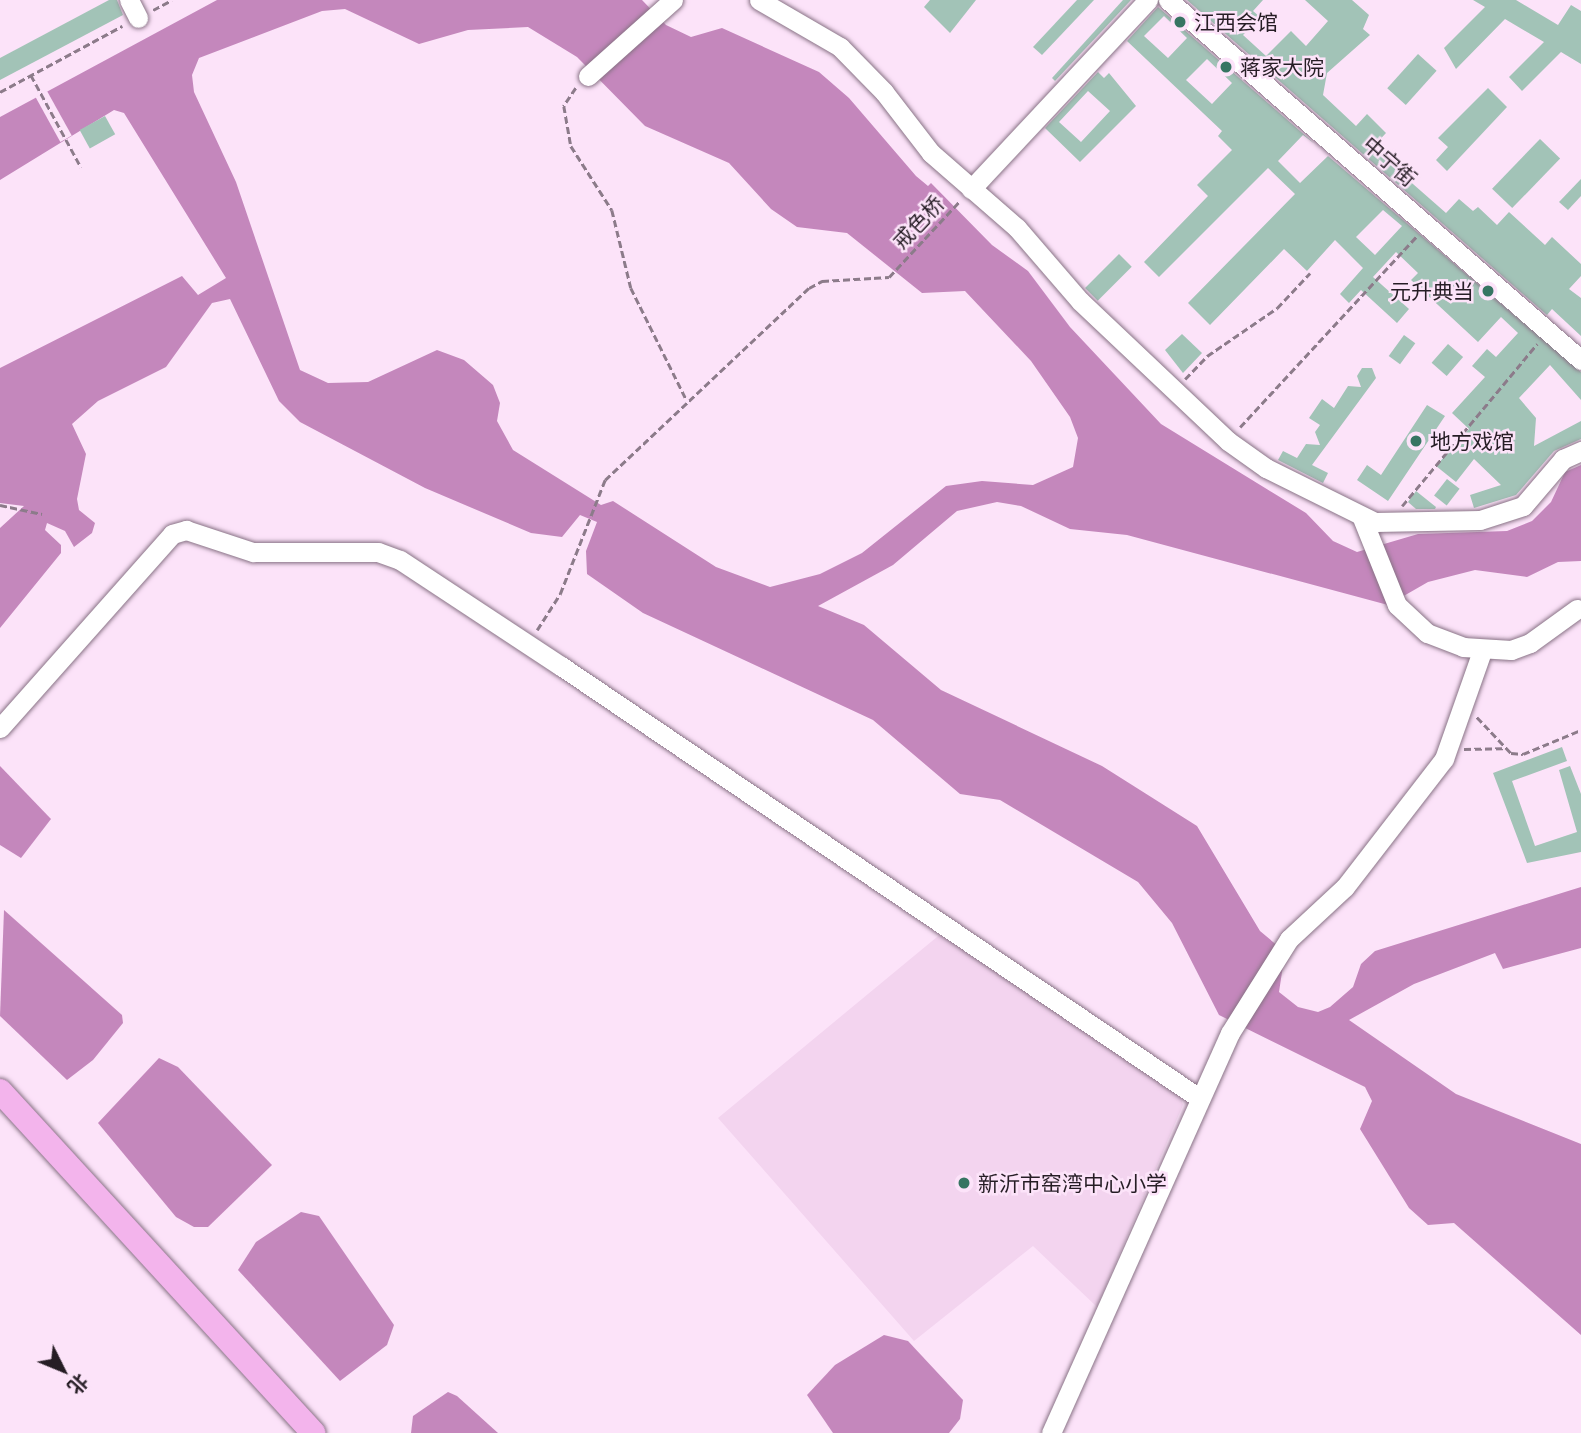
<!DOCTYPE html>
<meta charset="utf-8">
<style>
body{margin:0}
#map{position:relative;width:1581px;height:1433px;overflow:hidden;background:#fce3f9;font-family:"Open Sans","Noto Sans SC",sans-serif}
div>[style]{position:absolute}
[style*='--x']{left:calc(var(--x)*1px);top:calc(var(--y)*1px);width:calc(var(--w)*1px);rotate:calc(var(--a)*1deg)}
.built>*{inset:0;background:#f3d4ef}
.water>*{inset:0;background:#c487bc}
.pier>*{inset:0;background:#fce3f9;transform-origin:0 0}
.building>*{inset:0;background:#a2c3b7;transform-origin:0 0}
.path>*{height:2.5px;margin-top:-1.25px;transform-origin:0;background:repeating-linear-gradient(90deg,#8c7b8a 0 7px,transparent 0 10.5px)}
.roads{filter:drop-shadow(0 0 2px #897386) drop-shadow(0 0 2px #897386)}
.minor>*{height:19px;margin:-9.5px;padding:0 9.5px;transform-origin:9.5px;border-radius:9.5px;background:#fff}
.major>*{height:24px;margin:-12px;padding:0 12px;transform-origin:12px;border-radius:12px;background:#f3b4ec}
.dots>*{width:19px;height:19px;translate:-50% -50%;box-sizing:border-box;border:4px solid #fce3f9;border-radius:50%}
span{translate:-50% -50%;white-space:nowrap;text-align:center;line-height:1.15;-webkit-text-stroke:5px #fce3f9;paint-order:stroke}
.poi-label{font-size:21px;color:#261d25}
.left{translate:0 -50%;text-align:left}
.right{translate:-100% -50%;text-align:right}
.street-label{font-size:21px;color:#261d25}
.north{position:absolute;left:28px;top:1335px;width:70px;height:70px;-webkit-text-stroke:5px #fce3f9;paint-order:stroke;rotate:133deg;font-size:19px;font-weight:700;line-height:28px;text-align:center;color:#261d25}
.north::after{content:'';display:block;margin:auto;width:24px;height:32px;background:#261d25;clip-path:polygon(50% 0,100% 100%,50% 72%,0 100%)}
</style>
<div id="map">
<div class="built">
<div style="clip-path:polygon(943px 932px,1180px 1095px,1183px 1105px,1097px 1307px,1033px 1246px,914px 1341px,718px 1118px)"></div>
</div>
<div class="water">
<div style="clip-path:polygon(evenodd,217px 0,642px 0,666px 25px,691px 37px,722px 28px,819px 72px,849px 98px,916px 176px,928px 186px,931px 183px,992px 245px,1028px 271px,1070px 327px,1161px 424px,1306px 513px,1333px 541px,1357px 552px,1418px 534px,1507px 531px,1532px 521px,1551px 502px,1565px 472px,1581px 465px,1581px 561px,1558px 562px,1527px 577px,1475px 570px,1428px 582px,1388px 605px,1127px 535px,1070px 529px,1021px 506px,997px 502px,957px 511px,893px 565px,818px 606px,864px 625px,941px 690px,1102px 766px,1197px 826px,1260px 931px,1285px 952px,1279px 992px,1298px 1007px,1318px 1012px,1330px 1007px,1353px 987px,1361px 964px,1375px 951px,1581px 887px,1581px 948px,1503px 969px,1495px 953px,1414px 984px,1349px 1020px,1456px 1094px,1581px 1144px,1581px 1335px,1454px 1223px,1428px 1225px,1409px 1208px,1360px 1129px,1372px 1101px,1365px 1087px,1219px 1015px,1172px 923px,1138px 882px,1000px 800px,960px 794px,873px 720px,643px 613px,587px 574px,586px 551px,597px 522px,580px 515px,562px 537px,531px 533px,425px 488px,300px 422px,279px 401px,230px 299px,212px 303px,166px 367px,98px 401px,72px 424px,86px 454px,77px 499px,79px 510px,95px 523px,92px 533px,74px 547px,65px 531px,47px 523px,45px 530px,61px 545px,61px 553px,0 628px,0 528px,24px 506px,0 503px,0 368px,182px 276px,198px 295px,226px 278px,124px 113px,114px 110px,0 180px,0 117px,217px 0,345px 9px,419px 44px,468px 30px,528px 27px,577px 57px,645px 126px,729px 163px,771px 209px,797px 227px,847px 233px,922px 293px,965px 291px,1031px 361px,1070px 417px,1078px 438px,1073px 467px,1033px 485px,982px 481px,946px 486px,862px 553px,820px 574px,770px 587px,716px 567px,613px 501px,601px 505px,513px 450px,497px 421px,500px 403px,493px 385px,464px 360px,437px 350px,368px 382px,328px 383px,300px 370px,236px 182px,194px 92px,192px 75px,199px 58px,322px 11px,345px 9px)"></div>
<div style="clip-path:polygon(0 766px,51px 819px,21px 858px,0 845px)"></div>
<div style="clip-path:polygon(4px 910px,122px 1015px,123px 1023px,93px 1060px,67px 1080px,0 1016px)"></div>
<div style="clip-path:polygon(159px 1058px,178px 1067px,272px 1165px,208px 1227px,194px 1227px,176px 1217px,98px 1123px)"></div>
<div style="clip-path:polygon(301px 1212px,319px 1216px,394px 1325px,387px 1345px,340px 1381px,238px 1270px,256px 1242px)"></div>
<div style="clip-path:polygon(884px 1335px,908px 1341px,963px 1400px,960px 1419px,949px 1433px,833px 1433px,807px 1395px,835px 1365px)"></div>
<div style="clip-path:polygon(448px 1392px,457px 1396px,498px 1433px,411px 1433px,413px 1416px)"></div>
</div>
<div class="pier">
<div style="left:47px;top:91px;width:51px;height:13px;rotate:61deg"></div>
</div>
<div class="building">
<div style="clip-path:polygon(109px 0,117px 0,123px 15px,0 80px,0 58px)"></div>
<div style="clip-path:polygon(930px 0,976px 0,950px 33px,924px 7px)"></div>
<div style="clip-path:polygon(1077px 0,1094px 0,1042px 55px,1033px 47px)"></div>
<div style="clip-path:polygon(1123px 0,1131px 0,1055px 81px,1052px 78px)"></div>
<div style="clip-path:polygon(1187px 0,1263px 0,1253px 11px,1260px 17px,1243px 35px,1266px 56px,1291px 31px,1306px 46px,1328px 21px,1305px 0,1352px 0,1369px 15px,1363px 29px,1370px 35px,1327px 73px,1323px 95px,1356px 126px,1367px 114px,1386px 133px,1372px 148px,1446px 213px,1459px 199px,1473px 211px,1478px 207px,1497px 225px,1509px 212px,1545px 245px,1552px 237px,1581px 264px,1581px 276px,1569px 289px,1581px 298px,1581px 336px,1552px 309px,1547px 315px)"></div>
<div style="clip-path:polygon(1473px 0,1516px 0,1558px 25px,1571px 5px,1581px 11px,1581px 64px,1561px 52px,1522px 91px,1509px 77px,1544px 42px,1505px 19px,1456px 69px,1444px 48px,1485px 7px)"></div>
<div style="clip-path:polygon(evenodd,1158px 7px,1315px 144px,1303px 135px,1278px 161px,1300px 183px,1328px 156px,1581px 372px,1581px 400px,1550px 365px,1519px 398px,1536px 418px,1534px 446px,1581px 421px,1581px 439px,1554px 451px,1516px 495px,1474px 508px,1470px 495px,1501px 485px,1474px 459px,1456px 482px,1436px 466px,1469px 429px,1452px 413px,1485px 377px,1472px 366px,1487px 349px,1496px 357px,1518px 333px,1501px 317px,1478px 342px,1411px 280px,1418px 273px,1396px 252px,1373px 277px,1409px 309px,1397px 323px,1361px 290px,1349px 303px,1340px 294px,1363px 268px,1335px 240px,1307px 271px,1284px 249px,1210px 325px,1188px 303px,1295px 194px,1268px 168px,1159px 277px,1144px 262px,1208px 196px,1197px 185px,1232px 150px,1218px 136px,1222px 131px,1127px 41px,1158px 7px,1164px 16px,1187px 38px,1168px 58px,1144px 36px,1164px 16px,1158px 7px,1207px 59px,1232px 83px,1212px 104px,1186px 80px,1207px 59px,1158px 7px,1383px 210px,1402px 226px,1375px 255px,1356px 237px,1383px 210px)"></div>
<div style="left:1418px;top:54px;width:25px;height:46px;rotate:42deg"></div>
<div style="clip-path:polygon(evenodd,1098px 72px,1104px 78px,1109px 73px,1136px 106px,1080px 162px,1045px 128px,1098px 72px,1088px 91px,1110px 111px,1081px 142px,1059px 122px,1088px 91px)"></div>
<div style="clip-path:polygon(1488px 88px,1507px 107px,1447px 171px,1436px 160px,1448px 147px,1438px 138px)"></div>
<div style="left:105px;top:116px;width:21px;height:29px;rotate:61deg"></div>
<div style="left:1540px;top:139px;width:28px;height:69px;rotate:44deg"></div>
<div style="clip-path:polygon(1581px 179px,1581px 196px,1568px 210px,1559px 202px)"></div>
<div style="left:1119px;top:254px;width:18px;height:48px;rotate:45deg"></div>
<div style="clip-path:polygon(1182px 334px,1202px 353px,1183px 373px,1165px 350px)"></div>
<div style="left:1404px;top:335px;width:14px;height:26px;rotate:36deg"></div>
<div style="left:1448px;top:344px;width:20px;height:25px;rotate:41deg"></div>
<div style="clip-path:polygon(1362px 368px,1372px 368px,1376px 378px,1312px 465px,1328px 473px,1323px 483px,1278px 460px,1283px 451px,1297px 458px,1306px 444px,1320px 445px,1315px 432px,1320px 425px,1309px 418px,1322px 399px,1334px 408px,1348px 386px,1361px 387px,1357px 376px)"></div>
<div style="clip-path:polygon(1427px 405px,1445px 416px,1388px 501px,1357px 480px,1367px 465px,1381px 475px)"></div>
<div style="left:1447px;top:479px;width:16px;height:21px;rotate:38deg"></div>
<div style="clip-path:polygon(1416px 491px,1436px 507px,1435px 509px,1416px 509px,1408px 502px)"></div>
<div style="clip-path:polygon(1562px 747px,1567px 761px,1512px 781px,1535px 846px,1577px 832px,1559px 770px,1570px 766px,1581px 794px,1581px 852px,1527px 863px,1493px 773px)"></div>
</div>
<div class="path">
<div style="--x:153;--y:10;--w:21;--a:-28"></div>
<div style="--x:31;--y:75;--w:105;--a:61.5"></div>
<div style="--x:576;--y:88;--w:22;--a:124"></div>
<div style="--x:564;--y:106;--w:41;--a:80.1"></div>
<div style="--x:571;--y:146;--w:76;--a:57.4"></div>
<div style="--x:612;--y:210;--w:80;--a:76.3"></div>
<div style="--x:631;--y:288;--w:124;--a:63.6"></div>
<div style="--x:0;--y:92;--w:139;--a:-28.4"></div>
<div style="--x:1185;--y:379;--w:32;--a:-46"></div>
<div style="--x:1207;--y:356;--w:85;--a:-34.4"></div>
<div style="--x:1277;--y:308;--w:48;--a:-46.7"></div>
<div style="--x:1240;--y:427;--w:259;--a:-47.2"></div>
<div style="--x:0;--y:505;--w:43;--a:12.1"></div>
<div style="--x:1402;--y:506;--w:211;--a:-50.2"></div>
<div style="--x:537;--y:630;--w:43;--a:-57.4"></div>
<div style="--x:560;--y:594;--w:123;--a:-68.5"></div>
<div style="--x:605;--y:480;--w:280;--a:-43.3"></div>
<div style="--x:809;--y:288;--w:15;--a:-28"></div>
<div style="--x:822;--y:281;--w:67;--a:-3.4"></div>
<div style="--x:889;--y:277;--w:103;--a:-47"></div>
<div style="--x:1477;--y:717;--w:50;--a:46.6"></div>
<div style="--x:1511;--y:753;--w:12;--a:5"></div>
<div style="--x:1523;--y:754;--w:63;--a:-22.5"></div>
<div style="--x:1464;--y:749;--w:39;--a:-1"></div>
</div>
<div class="roads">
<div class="minor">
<div style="--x:129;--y:0;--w:20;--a:63"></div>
<div style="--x:759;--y:0;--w:94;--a:30.1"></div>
<div style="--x:840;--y:47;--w:63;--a:45.6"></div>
<div style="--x:884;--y:92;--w:77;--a:52.4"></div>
<div style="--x:931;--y:153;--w:114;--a:41.1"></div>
<div style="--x:1017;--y:228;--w:96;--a:49.2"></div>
<div style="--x:1080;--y:301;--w:204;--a:43.4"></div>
<div style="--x:1228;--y:441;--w:47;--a:35.4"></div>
<div style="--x:1266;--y:468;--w:122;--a:26.4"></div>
<div style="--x:1375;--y:522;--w:105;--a:-1.1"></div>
<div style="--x:1480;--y:520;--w:45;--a:-18"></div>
<div style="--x:1523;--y:506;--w:62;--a:-49.6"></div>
<div style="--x:1563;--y:459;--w:20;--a:-24"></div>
<div style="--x:1168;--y:0;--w:548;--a:41.08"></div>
<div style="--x:588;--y:76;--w:114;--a:-41.8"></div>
<div style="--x:971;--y:189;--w:259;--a:-46.9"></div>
<div style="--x:1362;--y:518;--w:94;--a:68.1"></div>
<div style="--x:1397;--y:605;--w:41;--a:43"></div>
<div style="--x:1427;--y:633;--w:39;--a:21"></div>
<div style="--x:1463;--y:647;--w:48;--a:3.6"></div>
<div style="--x:1511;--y:650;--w:20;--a:-20"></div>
<div style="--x:1530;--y:643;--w:58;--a:-35.9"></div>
<div style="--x:0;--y:728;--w:259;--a:-48.4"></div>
<div style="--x:172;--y:534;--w:15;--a:-16"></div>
<div style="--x:186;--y:530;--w:71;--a:18.2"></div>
<div style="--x:253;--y:552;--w:125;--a:0"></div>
<div style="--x:378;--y:552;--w:23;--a:20"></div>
<div style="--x:400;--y:560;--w:193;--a:33.4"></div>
<div style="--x:561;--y:666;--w:770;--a:34.1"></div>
<div style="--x:1051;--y:1433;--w:438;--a:-65.9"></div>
<div style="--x:1230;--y:1033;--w:111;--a:-57.9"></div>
<div style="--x:1289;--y:939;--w:76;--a:-42.9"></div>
<div style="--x:1345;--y:887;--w:162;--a:-52.3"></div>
<div style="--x:1444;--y:759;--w:114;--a:-70.6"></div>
</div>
<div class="major">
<div style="--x:0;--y:1091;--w:464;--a:47.5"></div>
</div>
</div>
<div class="dots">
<div style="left:1180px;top:22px;background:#367562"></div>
<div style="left:1226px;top:67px;background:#367562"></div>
<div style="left:1488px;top:291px;background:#367562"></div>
<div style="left:1416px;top:441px;background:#367562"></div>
<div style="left:964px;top:1183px;background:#367562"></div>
</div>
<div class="poi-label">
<span class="left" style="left:1194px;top:22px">江西会馆</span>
<span class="left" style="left:1240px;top:67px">蒋家大院</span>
<span class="right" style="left:1474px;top:291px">元升典当</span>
<span class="left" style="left:1430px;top:441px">地方戏馆</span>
<span class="left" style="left:978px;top:1183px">新沂市窑湾中心小学</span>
</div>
<div class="street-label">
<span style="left:1390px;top:161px;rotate:41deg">中宁街</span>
<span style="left:918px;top:222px;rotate:-47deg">戒色桥</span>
</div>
<div class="north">北</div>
</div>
